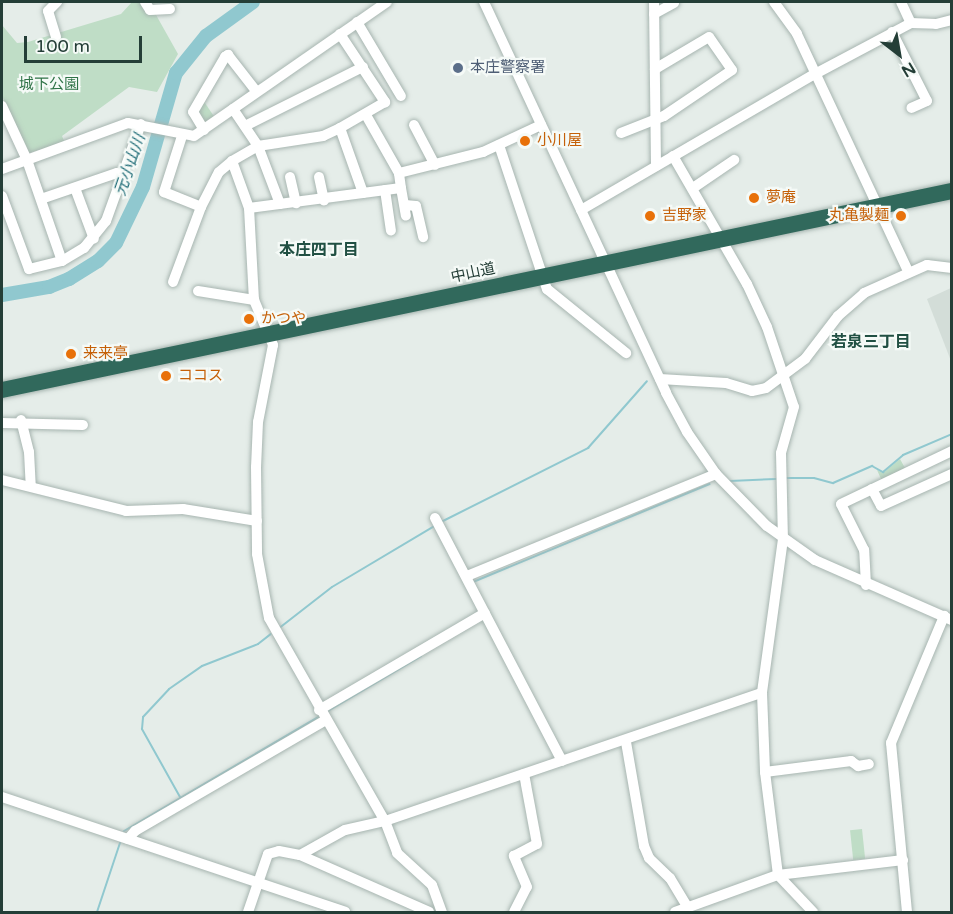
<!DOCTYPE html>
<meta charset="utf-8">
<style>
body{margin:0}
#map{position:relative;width:953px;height:914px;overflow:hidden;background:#e5ede9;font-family:"Varela Round","Noto Sans JP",sans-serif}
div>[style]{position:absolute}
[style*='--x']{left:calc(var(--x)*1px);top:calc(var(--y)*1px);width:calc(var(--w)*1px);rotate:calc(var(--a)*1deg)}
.built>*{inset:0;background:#d3ddd8}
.green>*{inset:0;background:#bfddc6;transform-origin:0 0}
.stream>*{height:2px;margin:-1px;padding:0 1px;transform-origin:1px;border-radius:1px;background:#90c8cf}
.river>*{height:14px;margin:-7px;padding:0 7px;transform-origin:7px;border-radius:7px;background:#90c8cf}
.roads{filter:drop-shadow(0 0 2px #a7b5b0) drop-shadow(0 0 2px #a7b5b0)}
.minor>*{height:10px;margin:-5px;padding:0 5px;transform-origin:5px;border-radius:5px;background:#fff}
.highway>*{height:16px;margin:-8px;padding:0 8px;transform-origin:8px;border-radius:8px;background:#31695c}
.dots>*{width:16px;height:16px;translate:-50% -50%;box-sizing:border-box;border:3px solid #f5faf7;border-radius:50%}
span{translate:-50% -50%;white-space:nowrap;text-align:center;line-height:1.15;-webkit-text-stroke:4.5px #f5faf7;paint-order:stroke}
.service-label{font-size:15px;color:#4e5e75}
.left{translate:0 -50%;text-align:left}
.park-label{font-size:15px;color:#307448}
.food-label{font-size:15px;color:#c56008}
.right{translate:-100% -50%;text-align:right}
.street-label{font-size:15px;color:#243e37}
.water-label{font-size:16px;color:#216d78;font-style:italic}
.neighbourhood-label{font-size:16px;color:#215043;font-weight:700}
.frame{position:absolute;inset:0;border:3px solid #243e37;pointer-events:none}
.north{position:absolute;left:869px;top:24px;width:60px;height:60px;-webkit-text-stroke:4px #f5faf7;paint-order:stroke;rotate:149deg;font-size:16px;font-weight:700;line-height:24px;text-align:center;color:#243e37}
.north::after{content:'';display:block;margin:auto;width:21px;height:27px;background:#243e37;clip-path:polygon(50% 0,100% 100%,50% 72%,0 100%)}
.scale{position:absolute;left:24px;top:36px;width:118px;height:27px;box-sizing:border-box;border:3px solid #243e37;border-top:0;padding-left:8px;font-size:18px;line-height:21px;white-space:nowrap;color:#243e37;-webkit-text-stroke:4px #f5faf7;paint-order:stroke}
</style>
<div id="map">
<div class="built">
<div style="clip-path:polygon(951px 288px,951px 361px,927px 299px)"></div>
</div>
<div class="green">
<div style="clip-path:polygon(132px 2px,146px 2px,151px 6px,178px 54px,157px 92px,129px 87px,62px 136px,65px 143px,28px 153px,2px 96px,2px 25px,17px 43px,28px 42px,121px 14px)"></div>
<div style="clip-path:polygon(201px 97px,215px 118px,206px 125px,195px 114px)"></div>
<div style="clip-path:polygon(900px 459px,906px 470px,882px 481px,877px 470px,883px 473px)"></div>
<div style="left:862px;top:829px;width:30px;height:12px;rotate:84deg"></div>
</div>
<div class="stream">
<div style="--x:785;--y:478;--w:29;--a:0"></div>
<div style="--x:814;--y:478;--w:20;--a:15"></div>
<div style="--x:833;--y:483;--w:43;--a:-23.6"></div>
<div style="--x:872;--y:466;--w:13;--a:29"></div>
<div style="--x:883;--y:472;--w:26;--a:-40"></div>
<div style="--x:903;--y:455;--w:53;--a:-23.2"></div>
<div style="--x:730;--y:481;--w:46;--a:-2.5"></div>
<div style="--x:441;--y:522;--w:165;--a:-26.7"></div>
<div style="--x:588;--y:448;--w:89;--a:-48.6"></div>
<div style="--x:473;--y:582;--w:256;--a:-22.5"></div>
<div style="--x:278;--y:629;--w:68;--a:-37.9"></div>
<div style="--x:332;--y:587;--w:121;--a:-30.8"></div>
<div style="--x:328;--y:711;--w:108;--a:-30.6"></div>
<div style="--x:180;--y:797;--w:78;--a:-119.2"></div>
<div style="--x:142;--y:729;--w:12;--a:-85"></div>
<div style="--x:143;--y:717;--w:38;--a:-47"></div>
<div style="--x:169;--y:689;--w:40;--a:-34.9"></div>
<div style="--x:202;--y:666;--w:60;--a:-21.4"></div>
<div style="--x:258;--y:644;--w:16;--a:-38"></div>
<div style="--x:124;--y:831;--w:225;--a:-30.4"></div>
<div style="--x:97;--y:912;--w:73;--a:-71.6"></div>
</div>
<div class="river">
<div style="--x:2;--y:295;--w:48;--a:-9.7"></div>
<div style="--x:49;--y:287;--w:22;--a:-22"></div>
<div style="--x:69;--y:279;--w:34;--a:-32"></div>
<div style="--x:98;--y:261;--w:25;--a:-45"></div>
<div style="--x:116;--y:243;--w:62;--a:-64.3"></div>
<div style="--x:143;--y:187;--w:119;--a:-73.9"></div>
<div style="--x:176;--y:73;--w:48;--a:-51"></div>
<div style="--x:206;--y:36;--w:58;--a:-35.9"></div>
</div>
<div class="roads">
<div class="minor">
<div style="--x:145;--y:2;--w:9;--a:58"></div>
<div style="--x:150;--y:10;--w:20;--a:-3"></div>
<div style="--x:484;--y:2;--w:431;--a:65"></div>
<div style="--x:666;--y:393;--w:44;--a:61.7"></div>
<div style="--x:687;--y:432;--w:51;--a:55.4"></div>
<div style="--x:716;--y:474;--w:73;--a:45.6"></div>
<div style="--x:767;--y:526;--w:59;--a:35.3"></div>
<div style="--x:815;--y:560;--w:150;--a:23.7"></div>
<div style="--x:654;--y:2;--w:164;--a:89.3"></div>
<div style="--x:774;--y:2;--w:39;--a:54"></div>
<div style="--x:797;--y:34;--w:262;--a:64.9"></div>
<div style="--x:901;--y:2;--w:23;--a:65"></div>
<div style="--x:654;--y:14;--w:23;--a:-29"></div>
<div style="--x:357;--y:22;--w:86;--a:59.3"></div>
<div style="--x:892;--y:32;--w:77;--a:63.1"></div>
<div style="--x:927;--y:101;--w:17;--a:156"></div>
<div style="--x:340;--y:34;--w:82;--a:56.5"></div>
<div style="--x:385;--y:102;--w:52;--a:150"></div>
<div style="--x:340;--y:128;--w:69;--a:70.5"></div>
<div style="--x:56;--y:37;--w:27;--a:-107"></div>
<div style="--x:48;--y:11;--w:13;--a:-45"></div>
<div style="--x:2;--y:106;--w:60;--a:65.2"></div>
<div style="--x:27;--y:160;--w:107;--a:70.9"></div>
<div style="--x:62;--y:261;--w:26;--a:-31"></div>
<div style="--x:84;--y:248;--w:35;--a:-51"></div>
<div style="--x:106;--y:221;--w:103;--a:-70.2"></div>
<div style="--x:233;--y:109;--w:45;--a:56"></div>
<div style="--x:258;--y:146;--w:30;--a:150"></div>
<div style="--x:232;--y:161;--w:50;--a:70.1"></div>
<div style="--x:249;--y:208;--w:92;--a:86.9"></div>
<div style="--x:254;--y:300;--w:49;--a:67.1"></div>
<div style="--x:273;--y:345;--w:78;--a:101"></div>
<div style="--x:258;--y:422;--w:45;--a:92.5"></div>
<div style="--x:256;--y:467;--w:87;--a:89.3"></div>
<div style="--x:257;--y:554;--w:65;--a:79.4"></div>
<div style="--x:269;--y:618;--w:234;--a:60.3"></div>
<div style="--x:385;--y:821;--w:34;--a:69"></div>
<div style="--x:397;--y:853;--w:47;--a:42.4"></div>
<div style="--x:432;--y:885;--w:29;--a:70"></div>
<div style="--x:366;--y:115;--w:67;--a:60.4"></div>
<div style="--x:414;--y:125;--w:45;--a:62.3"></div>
<div style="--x:245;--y:126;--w:132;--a:-26.6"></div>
<div style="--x:204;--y:130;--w:21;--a:-121"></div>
<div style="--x:193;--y:112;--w:64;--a:-59.8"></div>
<div style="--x:225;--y:57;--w:4;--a:-34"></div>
<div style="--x:228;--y:55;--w:46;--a:52.1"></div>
<div style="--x:621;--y:133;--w:46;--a:-21.6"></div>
<div style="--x:664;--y:116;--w:82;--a:-34.1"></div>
<div style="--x:732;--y:70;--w:40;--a:-124.9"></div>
<div style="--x:709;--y:37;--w:63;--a:149.3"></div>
<div style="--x:182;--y:136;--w:59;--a:107.8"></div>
<div style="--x:164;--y:192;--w:40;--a:22"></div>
<div style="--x:201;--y:207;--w:39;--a:-63"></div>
<div style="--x:219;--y:172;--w:17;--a:-40"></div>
<div style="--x:499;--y:145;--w:152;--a:71.6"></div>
<div style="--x:547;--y:289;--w:102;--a:39"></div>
<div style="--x:673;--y:156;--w:148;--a:60"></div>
<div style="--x:747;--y:284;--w:47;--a:65.1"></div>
<div style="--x:767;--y:327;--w:84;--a:71.4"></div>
<div style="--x:794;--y:407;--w:48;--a:105.8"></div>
<div style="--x:781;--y:453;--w:86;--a:88.7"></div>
<div style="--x:783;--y:539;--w:155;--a:97.8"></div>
<div style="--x:762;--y:693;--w:79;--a:87.8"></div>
<div style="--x:765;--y:772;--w:104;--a:82.8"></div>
<div style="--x:778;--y:875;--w:51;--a:46.6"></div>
<div style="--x:2;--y:169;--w:134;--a:-20.1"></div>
<div style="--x:128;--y:123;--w:67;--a:11.1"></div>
<div style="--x:194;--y:136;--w:235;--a:-34.8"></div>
<div style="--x:290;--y:177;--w:27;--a:77"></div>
<div style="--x:319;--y:177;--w:24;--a:78"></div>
<div style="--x:75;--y:188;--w:54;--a:69.6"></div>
<div style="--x:401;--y:188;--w:28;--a:80"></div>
<div style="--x:693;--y:188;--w:50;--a:-34.3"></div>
<div style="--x:385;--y:190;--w:41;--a:81.7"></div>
<div style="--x:2;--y:196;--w:78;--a:69.7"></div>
<div style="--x:29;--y:269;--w:34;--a:-14"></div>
<div style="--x:41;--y:199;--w:80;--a:-18.9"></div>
<div style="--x:117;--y:173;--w:7;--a:16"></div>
<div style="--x:280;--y:204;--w:62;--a:-110.8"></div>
<div style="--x:258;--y:146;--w:66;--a:-8.7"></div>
<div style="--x:323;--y:136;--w:19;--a:-25"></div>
<div style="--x:405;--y:205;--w:11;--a:5"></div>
<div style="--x:416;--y:206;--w:32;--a:77"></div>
<div style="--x:249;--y:208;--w:153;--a:-7.5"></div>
<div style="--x:401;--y:188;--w:15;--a:-98"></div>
<div style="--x:399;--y:173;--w:87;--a:-14"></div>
<div style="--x:483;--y:152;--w:64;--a:-25"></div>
<div style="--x:581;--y:210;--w:271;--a:-30.2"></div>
<div style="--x:815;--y:74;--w:109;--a:-28"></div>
<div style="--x:911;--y:23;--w:25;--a:2"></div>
<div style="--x:936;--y:24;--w:16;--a:-14"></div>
<div style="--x:173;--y:282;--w:80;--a:-69.5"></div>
<div style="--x:198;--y:291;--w:57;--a:9.1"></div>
<div style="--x:660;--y:379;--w:66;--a:3.5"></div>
<div style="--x:726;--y:383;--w:27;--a:17"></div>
<div style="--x:752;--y:391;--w:14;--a:-12"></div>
<div style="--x:766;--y:388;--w:49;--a:-36.6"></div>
<div style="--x:805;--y:359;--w:54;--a:-52.5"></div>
<div style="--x:838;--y:316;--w:35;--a:-41"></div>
<div style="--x:864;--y:293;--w:69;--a:-24"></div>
<div style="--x:927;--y:265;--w:25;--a:7"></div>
<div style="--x:21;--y:420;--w:33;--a:76"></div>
<div style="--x:29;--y:452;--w:33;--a:87"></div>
<div style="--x:2;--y:423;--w:81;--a:1.4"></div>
<div style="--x:2;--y:480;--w:128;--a:14"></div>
<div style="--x:126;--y:511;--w:57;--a:-2"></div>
<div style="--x:183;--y:509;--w:75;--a:9.2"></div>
<div style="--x:872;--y:489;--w:19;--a:62"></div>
<div style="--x:881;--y:506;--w:78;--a:-24.3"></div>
<div style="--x:435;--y:518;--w:274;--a:62.4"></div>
<div style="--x:467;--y:576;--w:269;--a:-22.3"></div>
<div style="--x:866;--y:585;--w:35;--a:-93"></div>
<div style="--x:864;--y:550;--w:51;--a:-116.6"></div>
<div style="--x:841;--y:504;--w:123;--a:-25.5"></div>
<div style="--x:319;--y:710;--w:192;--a:-30.3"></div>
<div style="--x:626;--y:742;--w:106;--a:80.2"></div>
<div style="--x:644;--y:846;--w:13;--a:67"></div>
<div style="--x:649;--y:858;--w:29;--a:44"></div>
<div style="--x:670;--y:878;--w:33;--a:59"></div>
<div style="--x:765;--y:772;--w:87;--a:-7.3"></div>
<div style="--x:851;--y:761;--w:9;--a:36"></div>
<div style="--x:858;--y:766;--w:11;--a:-10"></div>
<div style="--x:2;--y:797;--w:362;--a:18.5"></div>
<div style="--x:128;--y:839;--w:11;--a:-49"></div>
<div style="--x:135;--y:831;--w:221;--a:-30.2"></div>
<div style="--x:300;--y:855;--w:51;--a:-29.1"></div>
<div style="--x:345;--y:830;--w:41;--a:-12.7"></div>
<div style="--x:385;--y:821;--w:398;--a:-18.8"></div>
<div style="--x:248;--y:912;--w:61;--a:-71"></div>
<div style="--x:268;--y:854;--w:11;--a:-15"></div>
<div style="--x:279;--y:851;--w:21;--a:11"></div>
<div style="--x:300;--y:855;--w:141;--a:23.8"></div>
<div style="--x:514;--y:912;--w:28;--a:-63"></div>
<div style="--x:527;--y:887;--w:34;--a:-113"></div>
<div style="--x:514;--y:856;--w:26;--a:-28"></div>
<div style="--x:537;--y:844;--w:71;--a:-100.5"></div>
<div style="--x:675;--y:912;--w:109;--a:-19.8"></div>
<div style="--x:778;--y:875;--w:126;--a:-6.8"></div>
<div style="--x:907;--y:912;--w:170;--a:-95.4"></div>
<div style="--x:891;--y:743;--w:138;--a:-67.3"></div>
</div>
<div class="highway">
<div style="--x:2;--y:390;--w:971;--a:-11.83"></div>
</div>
</div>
<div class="dots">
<div style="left:458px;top:68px;background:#5c6f8a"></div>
<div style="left:525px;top:141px;background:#e8710a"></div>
<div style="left:754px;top:198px;background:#e8710a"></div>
<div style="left:650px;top:216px;background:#e8710a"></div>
<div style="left:901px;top:216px;background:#e8710a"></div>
<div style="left:249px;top:319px;background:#e8710a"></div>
<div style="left:71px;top:354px;background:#e8710a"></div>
<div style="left:166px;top:376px;background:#e8710a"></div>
</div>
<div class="service-label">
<span class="left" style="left:470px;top:68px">本庄警察署</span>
</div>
<div class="park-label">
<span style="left:49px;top:85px">城下公園</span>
</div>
<div class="food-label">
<span class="left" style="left:537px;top:141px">小川屋</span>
<span class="left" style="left:766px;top:198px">夢庵</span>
<span class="left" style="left:662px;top:216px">吉野家</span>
<span class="right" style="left:889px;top:216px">丸亀製麺</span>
<span class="left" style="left:261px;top:319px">かつや</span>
<span class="left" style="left:83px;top:354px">来来亭</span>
<span class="left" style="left:178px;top:376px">ココス</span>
</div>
<div class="street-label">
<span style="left:473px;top:273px;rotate:-12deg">中山道</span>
</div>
<div class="water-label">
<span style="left:130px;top:165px;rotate:-71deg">元小山川</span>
</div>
<div class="neighbourhood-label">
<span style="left:319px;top:250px">本庄四丁目</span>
<span style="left:871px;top:342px">若泉三丁目</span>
</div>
<div class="frame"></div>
<div class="north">N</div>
<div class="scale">100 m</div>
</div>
